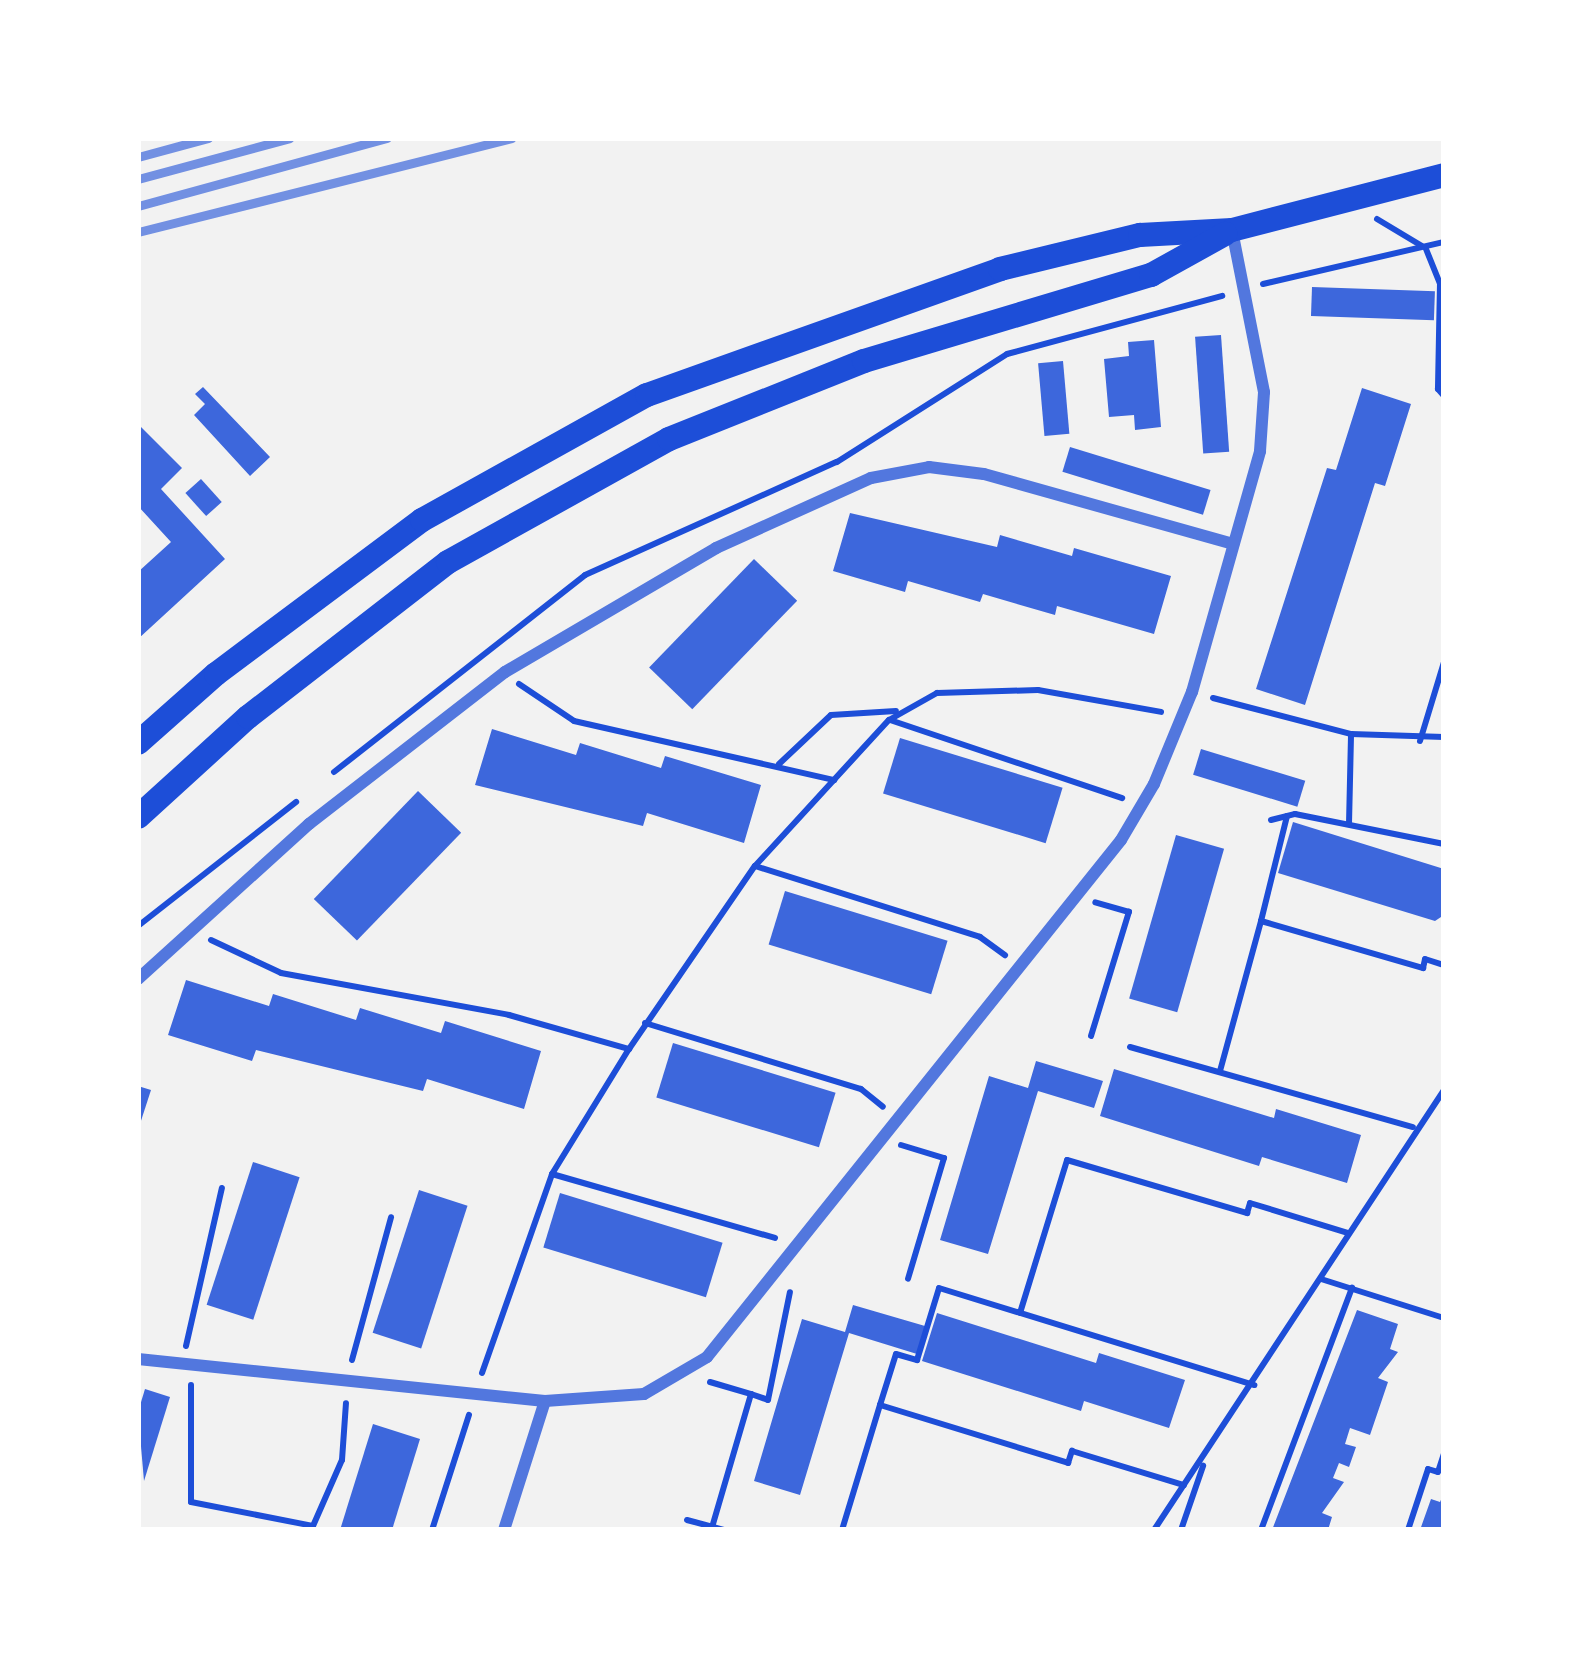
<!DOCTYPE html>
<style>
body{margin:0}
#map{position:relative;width:1582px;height:1668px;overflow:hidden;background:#f2f2f2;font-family:Lato,sans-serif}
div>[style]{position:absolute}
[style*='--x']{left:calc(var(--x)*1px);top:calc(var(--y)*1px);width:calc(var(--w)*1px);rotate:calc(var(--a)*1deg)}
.building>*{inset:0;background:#3d67dc;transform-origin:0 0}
.path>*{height:6px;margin:-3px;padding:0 3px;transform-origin:3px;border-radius:3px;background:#1d4ed8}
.minor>*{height:12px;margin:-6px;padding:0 6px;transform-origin:6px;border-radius:6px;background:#5277de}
.secondary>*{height:24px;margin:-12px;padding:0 12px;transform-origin:12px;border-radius:12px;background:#1d4ed8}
.rail>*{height:9px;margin:-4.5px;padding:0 4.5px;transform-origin:4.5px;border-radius:4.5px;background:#7290e2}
span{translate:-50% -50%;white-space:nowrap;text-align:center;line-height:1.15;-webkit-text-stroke:9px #fff;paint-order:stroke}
.frame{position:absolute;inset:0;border:141px solid #fff;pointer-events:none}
</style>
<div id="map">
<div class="building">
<div style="left:1312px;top:287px;width:123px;height:29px;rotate:2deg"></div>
<div style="left:1221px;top:335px;width:117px;height:26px;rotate:86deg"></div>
<div style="clip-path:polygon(1154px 340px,1161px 427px,1135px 430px,1134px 415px,1109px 417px,1104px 359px,1129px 356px,1128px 342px)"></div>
<div style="left:1063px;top:361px;width:73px;height:25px;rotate:85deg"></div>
<div style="clip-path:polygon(203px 387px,270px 457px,250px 476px,194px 415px,205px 404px,195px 394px)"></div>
<div style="clip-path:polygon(1362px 388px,1411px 404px,1385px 486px,1375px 483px,1305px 705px,1256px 689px,1327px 468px,1336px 470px)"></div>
<div style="clip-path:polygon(138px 424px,182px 468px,161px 489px,225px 559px,138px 639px,138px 572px,171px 542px,138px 506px)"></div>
<div style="left:1070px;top:447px;width:147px;height:26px;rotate:17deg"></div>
<div style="left:201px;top:479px;width:31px;height:21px;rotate:48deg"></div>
<div style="clip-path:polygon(850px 513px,997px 547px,1000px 535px,1072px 556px,1074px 548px,1171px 576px,1154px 634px,1057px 606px,1055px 615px,983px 594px,980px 602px,908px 581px,905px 592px,833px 571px)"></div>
<div style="left:754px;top:559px;width:60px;height:151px;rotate:44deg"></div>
<div style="clip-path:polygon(492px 729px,576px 755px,580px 743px,661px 768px,665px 756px,761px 785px,744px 843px,647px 813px,643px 826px,475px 785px)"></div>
<div style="left:900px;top:738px;width:170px;height:58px;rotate:17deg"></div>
<div style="left:1201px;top:749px;width:109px;height:27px;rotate:17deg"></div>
<div style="left:418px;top:791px;width:60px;height:150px;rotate:44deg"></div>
<div style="clip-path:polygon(1293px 822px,1444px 869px,1444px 915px,1435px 921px,1278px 873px)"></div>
<div style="left:1176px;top:835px;width:50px;height:170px;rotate:16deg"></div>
<div style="left:785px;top:891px;width:170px;height:56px;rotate:17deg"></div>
<div style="clip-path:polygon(186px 980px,269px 1006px,273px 994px,356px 1020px,360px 1008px,441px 1033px,445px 1021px,541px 1051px,524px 1109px,427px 1079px,423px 1091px,256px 1050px,252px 1061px,168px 1035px)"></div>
<div style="left:673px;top:1043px;width:170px;height:57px;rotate:17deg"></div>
<div style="clip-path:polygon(1036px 1061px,1103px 1081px,1094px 1108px,1038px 1091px,988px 1254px,940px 1240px,989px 1076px,1028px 1088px)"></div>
<div style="clip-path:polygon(1114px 1069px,1274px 1118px,1276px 1109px,1361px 1135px,1347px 1183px,1262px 1157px,1259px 1166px,1100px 1116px)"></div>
<div style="clip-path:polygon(138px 1086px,151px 1090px,139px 1127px,138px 1127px)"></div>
<div style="left:253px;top:1162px;width:49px;height:150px;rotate:18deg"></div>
<div style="left:419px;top:1190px;width:51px;height:150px;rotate:18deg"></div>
<div style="left:560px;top:1193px;width:170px;height:57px;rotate:17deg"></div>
<div style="clip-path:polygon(853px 1305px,925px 1326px,917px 1354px,849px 1333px,800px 1495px,754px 1481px,802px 1319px,845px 1332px)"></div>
<div style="clip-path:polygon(1357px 1310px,1398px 1324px,1390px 1349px,1398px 1352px,1378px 1378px,1388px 1382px,1370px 1435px,1350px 1428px,1345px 1444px,1356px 1447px,1349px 1467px,1339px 1463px,1333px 1478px,1344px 1482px,1322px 1513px,1332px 1517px,1328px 1530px,1272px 1530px)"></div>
<div style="clip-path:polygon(937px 1313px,1096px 1363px,1099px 1353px,1185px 1380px,1169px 1428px,1084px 1401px,1081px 1411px,922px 1361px)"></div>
<div style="clip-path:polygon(145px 1389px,170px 1397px,144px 1481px,138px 1412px)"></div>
<div style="clip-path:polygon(373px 1424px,420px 1439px,392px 1530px,340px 1530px)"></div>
<div style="clip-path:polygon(1444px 1493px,1444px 1530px,1420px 1530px,1431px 1499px,1440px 1502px)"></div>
</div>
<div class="path">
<div style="--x:1377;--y:219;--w:52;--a:31"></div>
<div style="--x:1426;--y:249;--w:37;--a:68"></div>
<div style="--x:1440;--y:283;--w:106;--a:91.1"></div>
<div style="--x:1438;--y:389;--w:9;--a:49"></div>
<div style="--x:1263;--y:284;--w:186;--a:-13.1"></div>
<div style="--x:519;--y:684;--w:66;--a:33.9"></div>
<div style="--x:574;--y:721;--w:267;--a:12.8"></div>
<div style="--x:1213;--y:698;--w:143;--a:14.6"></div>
<div style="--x:1351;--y:734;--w:93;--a:1.8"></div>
<div style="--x:890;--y:720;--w:245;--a:18.6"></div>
<div style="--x:1420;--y:741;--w:83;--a:-73.1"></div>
<div style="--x:779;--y:764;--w:71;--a:-43.3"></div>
<div style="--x:831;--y:715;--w:65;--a:-3.5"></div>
<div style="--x:334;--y:772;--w:319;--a:-38.1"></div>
<div style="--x:585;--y:575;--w:276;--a:-24.2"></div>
<div style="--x:837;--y:462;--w:201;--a:-32.4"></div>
<div style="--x:1007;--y:354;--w:223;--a:-15.1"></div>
<div style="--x:1271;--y:820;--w:25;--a:-14"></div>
<div style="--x:1295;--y:814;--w:152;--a:11.4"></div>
<div style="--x:1349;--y:824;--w:90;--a:-88.7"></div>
<div style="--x:755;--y:866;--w:236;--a:17.5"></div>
<div style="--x:980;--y:937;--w:31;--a:36"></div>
<div style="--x:1261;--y:921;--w:108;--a:-76.1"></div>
<div style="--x:138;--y:926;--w:201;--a:-38.1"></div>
<div style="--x:211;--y:940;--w:77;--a:25.2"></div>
<div style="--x:281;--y:973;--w:232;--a:10.4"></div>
<div style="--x:509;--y:1015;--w:125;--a:15.8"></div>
<div style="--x:645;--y:1023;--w:226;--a:17"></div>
<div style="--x:861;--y:1089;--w:28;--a:39"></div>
<div style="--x:1091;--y:1036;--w:130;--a:-73"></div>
<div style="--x:1129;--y:912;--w:35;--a:-164"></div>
<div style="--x:1130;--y:1047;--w:294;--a:15.8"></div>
<div style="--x:1220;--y:1071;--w:156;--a:-74.7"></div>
<div style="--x:1261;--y:921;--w:169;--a:16.2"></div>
<div style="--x:1423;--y:968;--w:9;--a:-77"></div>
<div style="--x:1425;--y:959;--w:20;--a:18"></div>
<div style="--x:901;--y:1145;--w:45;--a:16.8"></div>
<div style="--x:944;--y:1158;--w:126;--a:106.6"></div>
<div style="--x:552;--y:1174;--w:232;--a:16"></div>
<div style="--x:1321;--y:1279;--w:129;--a:17.6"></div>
<div style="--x:1020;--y:1313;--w:160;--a:-72.9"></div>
<div style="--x:1067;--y:1160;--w:188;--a:16.4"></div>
<div style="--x:1247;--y:1213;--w:10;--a:-73"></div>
<div style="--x:1250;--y:1203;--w:102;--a:17"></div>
<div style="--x:186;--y:1346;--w:162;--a:-77.2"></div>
<div style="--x:352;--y:1360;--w:148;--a:-74.7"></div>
<div style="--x:482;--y:1373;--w:211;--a:-70.6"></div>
<div style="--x:552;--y:1174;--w:147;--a:-58.4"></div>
<div style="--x:629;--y:1049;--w:222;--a:-55.5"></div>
<div style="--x:755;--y:866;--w:198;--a:-47.5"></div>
<div style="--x:889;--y:720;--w:55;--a:-29.4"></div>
<div style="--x:937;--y:693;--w:101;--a:-1.7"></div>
<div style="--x:1038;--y:690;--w:125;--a:10.1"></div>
<div style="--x:710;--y:1382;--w:43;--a:16.3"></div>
<div style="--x:751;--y:1394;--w:139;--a:106.3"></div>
<div style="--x:191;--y:1385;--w:117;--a:90"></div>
<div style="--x:191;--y:1502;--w:124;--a:11.1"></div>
<div style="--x:313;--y:1526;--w:72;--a:-66.3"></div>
<div style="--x:342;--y:1460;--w:57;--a:-86"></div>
<div style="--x:751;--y:1394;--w:18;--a:19"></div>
<div style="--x:768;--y:1400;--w:110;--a:-78.5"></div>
<div style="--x:880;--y:1405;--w:53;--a:-72.6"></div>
<div style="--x:896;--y:1354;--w:22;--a:16"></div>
<div style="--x:917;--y:1360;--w:75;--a:-73"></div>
<div style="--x:939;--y:1288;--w:330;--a:17.1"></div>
<div style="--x:687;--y:1520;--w:38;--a:15"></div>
<div style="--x:432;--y:1530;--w:121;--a:-72.2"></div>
<div style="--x:842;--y:1530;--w:131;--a:-73.1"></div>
<div style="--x:880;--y:1405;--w:197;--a:17.1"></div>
<div style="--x:1068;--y:1463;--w:13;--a:-72"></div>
<div style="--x:1072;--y:1451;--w:117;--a:16.9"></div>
<div style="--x:1154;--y:1530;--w:527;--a:-56.61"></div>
<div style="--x:1181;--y:1530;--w:68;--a:-71"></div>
<div style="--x:1261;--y:1530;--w:259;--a:-69.4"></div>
<div style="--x:1408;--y:1530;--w:64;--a:-71.8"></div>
<div style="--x:1428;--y:1469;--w:10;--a:17"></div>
<div style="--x:1438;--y:1472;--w:19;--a:-72"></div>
</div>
<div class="minor">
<div style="--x:138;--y:979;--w:231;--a:-42.2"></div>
<div style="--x:309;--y:824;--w:248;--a:-37.8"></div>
<div style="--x:505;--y:672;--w:245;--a:-30.4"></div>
<div style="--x:716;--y:548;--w:170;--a:-24.3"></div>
<div style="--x:871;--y:478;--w:59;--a:-10.7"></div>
<div style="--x:929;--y:467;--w:55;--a:7.3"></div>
<div style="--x:984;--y:474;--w:259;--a:15.7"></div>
<div style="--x:138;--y:1359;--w:409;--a:5.9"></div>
<div style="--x:545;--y:1401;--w:99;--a:-4"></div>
<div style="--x:644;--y:1394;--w:73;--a:-30.4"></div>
<div style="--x:707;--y:1357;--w:662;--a:-51.31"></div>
<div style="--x:1121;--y:840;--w:65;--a:-59.5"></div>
<div style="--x:1154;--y:784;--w:100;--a:-67.6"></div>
<div style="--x:1192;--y:692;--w:250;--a:-74.2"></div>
<div style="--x:1260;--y:451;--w:59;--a:-86.1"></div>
<div style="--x:1264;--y:392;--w:164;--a:-101.2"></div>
<div style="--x:504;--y:1530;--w:135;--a:-72.4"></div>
</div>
<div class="secondary">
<div style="--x:138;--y:743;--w:104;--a:-41.5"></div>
<div style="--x:216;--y:674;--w:257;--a:-36.8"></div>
<div style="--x:422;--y:520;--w:257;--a:-29.1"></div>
<div style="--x:647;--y:395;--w:375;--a:-19.6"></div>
<div style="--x:1000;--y:269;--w:144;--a:-13.7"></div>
<div style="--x:1140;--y:235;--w:92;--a:-3.1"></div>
<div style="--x:1232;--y:230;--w:219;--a:-14.5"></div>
<div style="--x:138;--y:817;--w:149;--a:-42.3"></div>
<div style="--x:248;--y:717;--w:253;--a:-37.8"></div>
<div style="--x:448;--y:562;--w:253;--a:-29.1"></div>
<div style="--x:669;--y:439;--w:210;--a:-21.8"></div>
<div style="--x:864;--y:361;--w:300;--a:-16.7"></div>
<div style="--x:1151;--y:275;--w:85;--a:-29"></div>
</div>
<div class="rail">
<div style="--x:138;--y:157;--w:73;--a:-15.2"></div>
<div style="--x:138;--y:179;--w:157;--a:-15.1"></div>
<div style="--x:138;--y:206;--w:258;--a:-15.3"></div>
<div style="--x:138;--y:232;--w:385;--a:-14.1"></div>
</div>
<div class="frame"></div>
</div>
